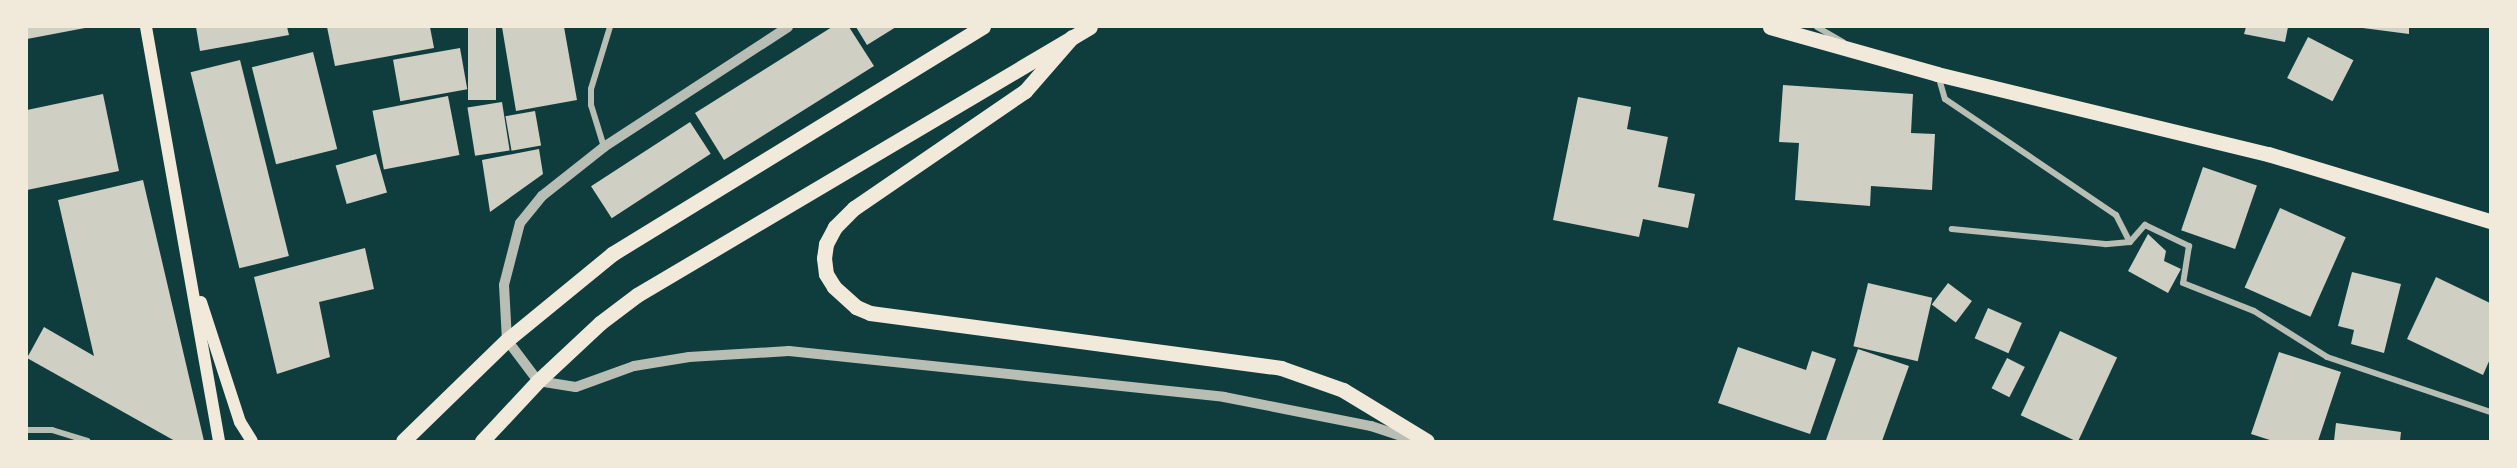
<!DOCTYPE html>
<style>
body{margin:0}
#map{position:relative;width:2517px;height:468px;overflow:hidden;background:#0f3d3e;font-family:"Source Serif 4",serif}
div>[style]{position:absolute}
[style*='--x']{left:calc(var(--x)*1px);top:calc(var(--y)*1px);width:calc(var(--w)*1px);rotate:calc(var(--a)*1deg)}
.building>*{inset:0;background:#cfcfc3;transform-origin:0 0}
.minor>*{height:6px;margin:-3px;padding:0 3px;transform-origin:3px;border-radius:3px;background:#b8beb3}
.tertiary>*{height:10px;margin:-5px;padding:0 5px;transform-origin:5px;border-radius:5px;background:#b8beb3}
.secondary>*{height:12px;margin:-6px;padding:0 6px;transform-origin:6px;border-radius:6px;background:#f1e9da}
.primary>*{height:15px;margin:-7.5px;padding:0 7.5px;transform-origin:7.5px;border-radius:7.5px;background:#f1e9da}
span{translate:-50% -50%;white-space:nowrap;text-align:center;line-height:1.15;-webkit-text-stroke:6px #f1e9da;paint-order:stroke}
.frame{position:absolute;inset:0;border:28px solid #f1e9da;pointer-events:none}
</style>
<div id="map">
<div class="building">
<div style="clip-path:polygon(27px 27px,85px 27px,85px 28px,27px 39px)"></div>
<div style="clip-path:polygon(196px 27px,287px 27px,289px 35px,200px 51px)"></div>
<div style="clip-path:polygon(327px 27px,430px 27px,434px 48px,335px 66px)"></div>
<div style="left:468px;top:27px;width:28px;height:73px"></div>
<div style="clip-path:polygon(502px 27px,564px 27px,577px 100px,516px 111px)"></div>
<div style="clip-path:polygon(832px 27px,849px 27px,874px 66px,724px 160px,695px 113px)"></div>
<div style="clip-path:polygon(856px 27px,896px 27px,867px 45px)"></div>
<div style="clip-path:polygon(2246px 27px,2288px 27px,2285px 42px,2244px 34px)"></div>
<div style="clip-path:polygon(2355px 27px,2409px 27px,2409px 34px)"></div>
<div style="left:2308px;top:37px;width:51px;height:46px;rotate:27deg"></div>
<div style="left:460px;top:48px;width:42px;height:68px;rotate:80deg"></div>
<div style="left:313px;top:52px;width:100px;height:63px;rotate:76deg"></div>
<div style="left:240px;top:60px;width:202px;height:51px;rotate:76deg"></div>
<div style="clip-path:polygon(1783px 85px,1913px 94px,1911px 133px,1935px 134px,1932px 190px,1871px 186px,1870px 206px,1795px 200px,1799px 143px,1779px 142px)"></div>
<div style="clip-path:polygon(103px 94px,119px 171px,27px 190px,27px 110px)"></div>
<div style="left:448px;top:96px;width:60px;height:77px;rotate:79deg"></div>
<div style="clip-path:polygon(1578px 97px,1631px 107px,1627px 129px,1668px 137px,1658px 187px,1695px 194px,1688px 228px,1643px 219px,1639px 237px,1553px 220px)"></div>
<div style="left:502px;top:102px;width:49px;height:35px;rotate:81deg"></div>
<div style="left:535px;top:111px;width:35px;height:30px;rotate:80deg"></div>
<div style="left:690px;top:122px;width:38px;height:118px;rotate:57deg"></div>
<div style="clip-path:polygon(539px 149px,543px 174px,490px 212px,482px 160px)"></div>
<div style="left:376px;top:154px;width:40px;height:42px;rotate:74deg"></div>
<div style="left:2203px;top:167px;width:57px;height:67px;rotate:19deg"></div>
<div style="clip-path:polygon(143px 180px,204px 441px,175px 441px,27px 358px,44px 327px,94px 356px,58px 200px)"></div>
<div style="left:2280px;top:208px;width:72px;height:87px;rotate:24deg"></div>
<div style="clip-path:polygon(2148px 234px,2166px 251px,2164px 261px,2181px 269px,2168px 293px,2128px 271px)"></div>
<div style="clip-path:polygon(365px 248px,374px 289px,319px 302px,330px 357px,277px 374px,254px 277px)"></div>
<div style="clip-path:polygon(2352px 272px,2401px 284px,2384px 353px,2351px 344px,2354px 330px,2338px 326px)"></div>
<div style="clip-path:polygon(2436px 277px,2490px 303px,2490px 359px,2483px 375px,2407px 339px)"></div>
<div style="left:1868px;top:283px;width:66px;height:65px;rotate:13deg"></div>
<div style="left:1948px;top:283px;width:30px;height:27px;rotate:37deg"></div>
<div style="left:1988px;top:308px;width:37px;height:33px;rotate:24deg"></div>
<div style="left:2060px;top:331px;width:63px;height:93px;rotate:25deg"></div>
<div style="clip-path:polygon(1738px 347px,1806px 370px,1812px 351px,1836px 359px,1810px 434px,1718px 403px)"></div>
<div style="clip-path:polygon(1858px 349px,1909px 366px,1882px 441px,1829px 441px,1826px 440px)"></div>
<div style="clip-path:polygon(2279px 352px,2341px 372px,2318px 441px,2273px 441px,2251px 434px)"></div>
<div style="left:2007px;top:358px;width:20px;height:34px;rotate:27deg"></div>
<div style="clip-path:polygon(2336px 423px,2401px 432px,2400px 441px,2334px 441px)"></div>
</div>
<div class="minor">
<div style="--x:1817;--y:27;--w:30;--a:30"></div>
<div style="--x:1938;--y:75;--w:25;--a:74"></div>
<div style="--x:1945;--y:99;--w:207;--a:34.2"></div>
<div style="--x:2116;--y:215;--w:30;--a:63"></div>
<div style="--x:2130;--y:242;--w:25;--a:175"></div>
<div style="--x:2105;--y:244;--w:154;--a:-174.4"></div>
<div style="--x:604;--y:147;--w:44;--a:-107.2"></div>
<div style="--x:591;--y:105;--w:16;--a:-90"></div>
<div style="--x:591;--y:89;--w:65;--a:-73"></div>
<div style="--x:2130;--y:242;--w:23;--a:-49"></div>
<div style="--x:2145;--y:225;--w:49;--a:25.5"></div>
<div style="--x:2189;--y:246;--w:37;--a:99"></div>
<div style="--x:2183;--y:283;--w:76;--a:21.5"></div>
<div style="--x:2254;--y:311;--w:86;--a:32.2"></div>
<div style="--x:2327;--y:357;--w:172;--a:18.6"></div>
<div style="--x:27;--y:430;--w:25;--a:0"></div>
<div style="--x:52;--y:430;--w:37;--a:17"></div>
</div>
<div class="tertiary">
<div style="--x:788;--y:27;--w:220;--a:146.9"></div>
<div style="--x:604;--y:147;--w:79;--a:141.7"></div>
<div style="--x:542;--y:196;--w:35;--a:129"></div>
<div style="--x:520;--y:223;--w:64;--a:104.5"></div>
<div style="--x:504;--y:285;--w:55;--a:86.9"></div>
<div style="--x:507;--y:340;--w:51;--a:52.9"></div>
<div style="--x:538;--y:381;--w:38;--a:9"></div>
<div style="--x:576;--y:387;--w:62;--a:-19.9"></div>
<div style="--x:634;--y:366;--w:56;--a:-9.3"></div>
<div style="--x:689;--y:357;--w:100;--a:-3.4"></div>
<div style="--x:789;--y:351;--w:437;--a:6"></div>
<div style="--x:1224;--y:397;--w:150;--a:11.2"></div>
<div style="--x:1371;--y:426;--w:47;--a:18.4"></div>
</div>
<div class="secondary">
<div style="--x:146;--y:27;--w:420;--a:80"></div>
<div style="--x:201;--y:302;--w:126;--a:72"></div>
<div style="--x:240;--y:422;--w:22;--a:58"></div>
</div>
<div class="primary">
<div style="--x:1770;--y:27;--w:173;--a:15.7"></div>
<div style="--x:1937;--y:74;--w:341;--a:13.6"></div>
<div style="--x:2268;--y:154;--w:232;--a:16.8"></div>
<div style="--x:1072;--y:37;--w:72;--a:131"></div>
<div style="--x:1025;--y:91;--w:207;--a:145.6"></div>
<div style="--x:854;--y:208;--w:27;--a:135"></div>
<div style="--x:835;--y:227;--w:19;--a:118"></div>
<div style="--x:826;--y:244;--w:14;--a:98"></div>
<div style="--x:824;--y:258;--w:16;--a:83"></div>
<div style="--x:826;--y:274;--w:15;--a:58"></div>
<div style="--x:834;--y:287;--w:30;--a:42"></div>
<div style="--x:856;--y:307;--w:15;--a:23"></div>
<div style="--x:870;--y:313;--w:415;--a:7.6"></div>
<div style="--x:1281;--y:368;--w:66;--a:19.5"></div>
<div style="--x:1343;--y:390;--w:98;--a:31.3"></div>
<div style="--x:403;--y:441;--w:145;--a:-44.2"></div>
<div style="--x:507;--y:340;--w:136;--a:-39.3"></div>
<div style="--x:612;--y:254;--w:435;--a:-31.5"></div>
<div style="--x:482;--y:441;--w:82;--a:-47"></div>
<div style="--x:538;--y:381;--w:85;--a:-43.1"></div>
<div style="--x:600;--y:323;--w:46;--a:-37.1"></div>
<div style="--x:637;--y:295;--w:526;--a:-30.61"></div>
</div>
<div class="frame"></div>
</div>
